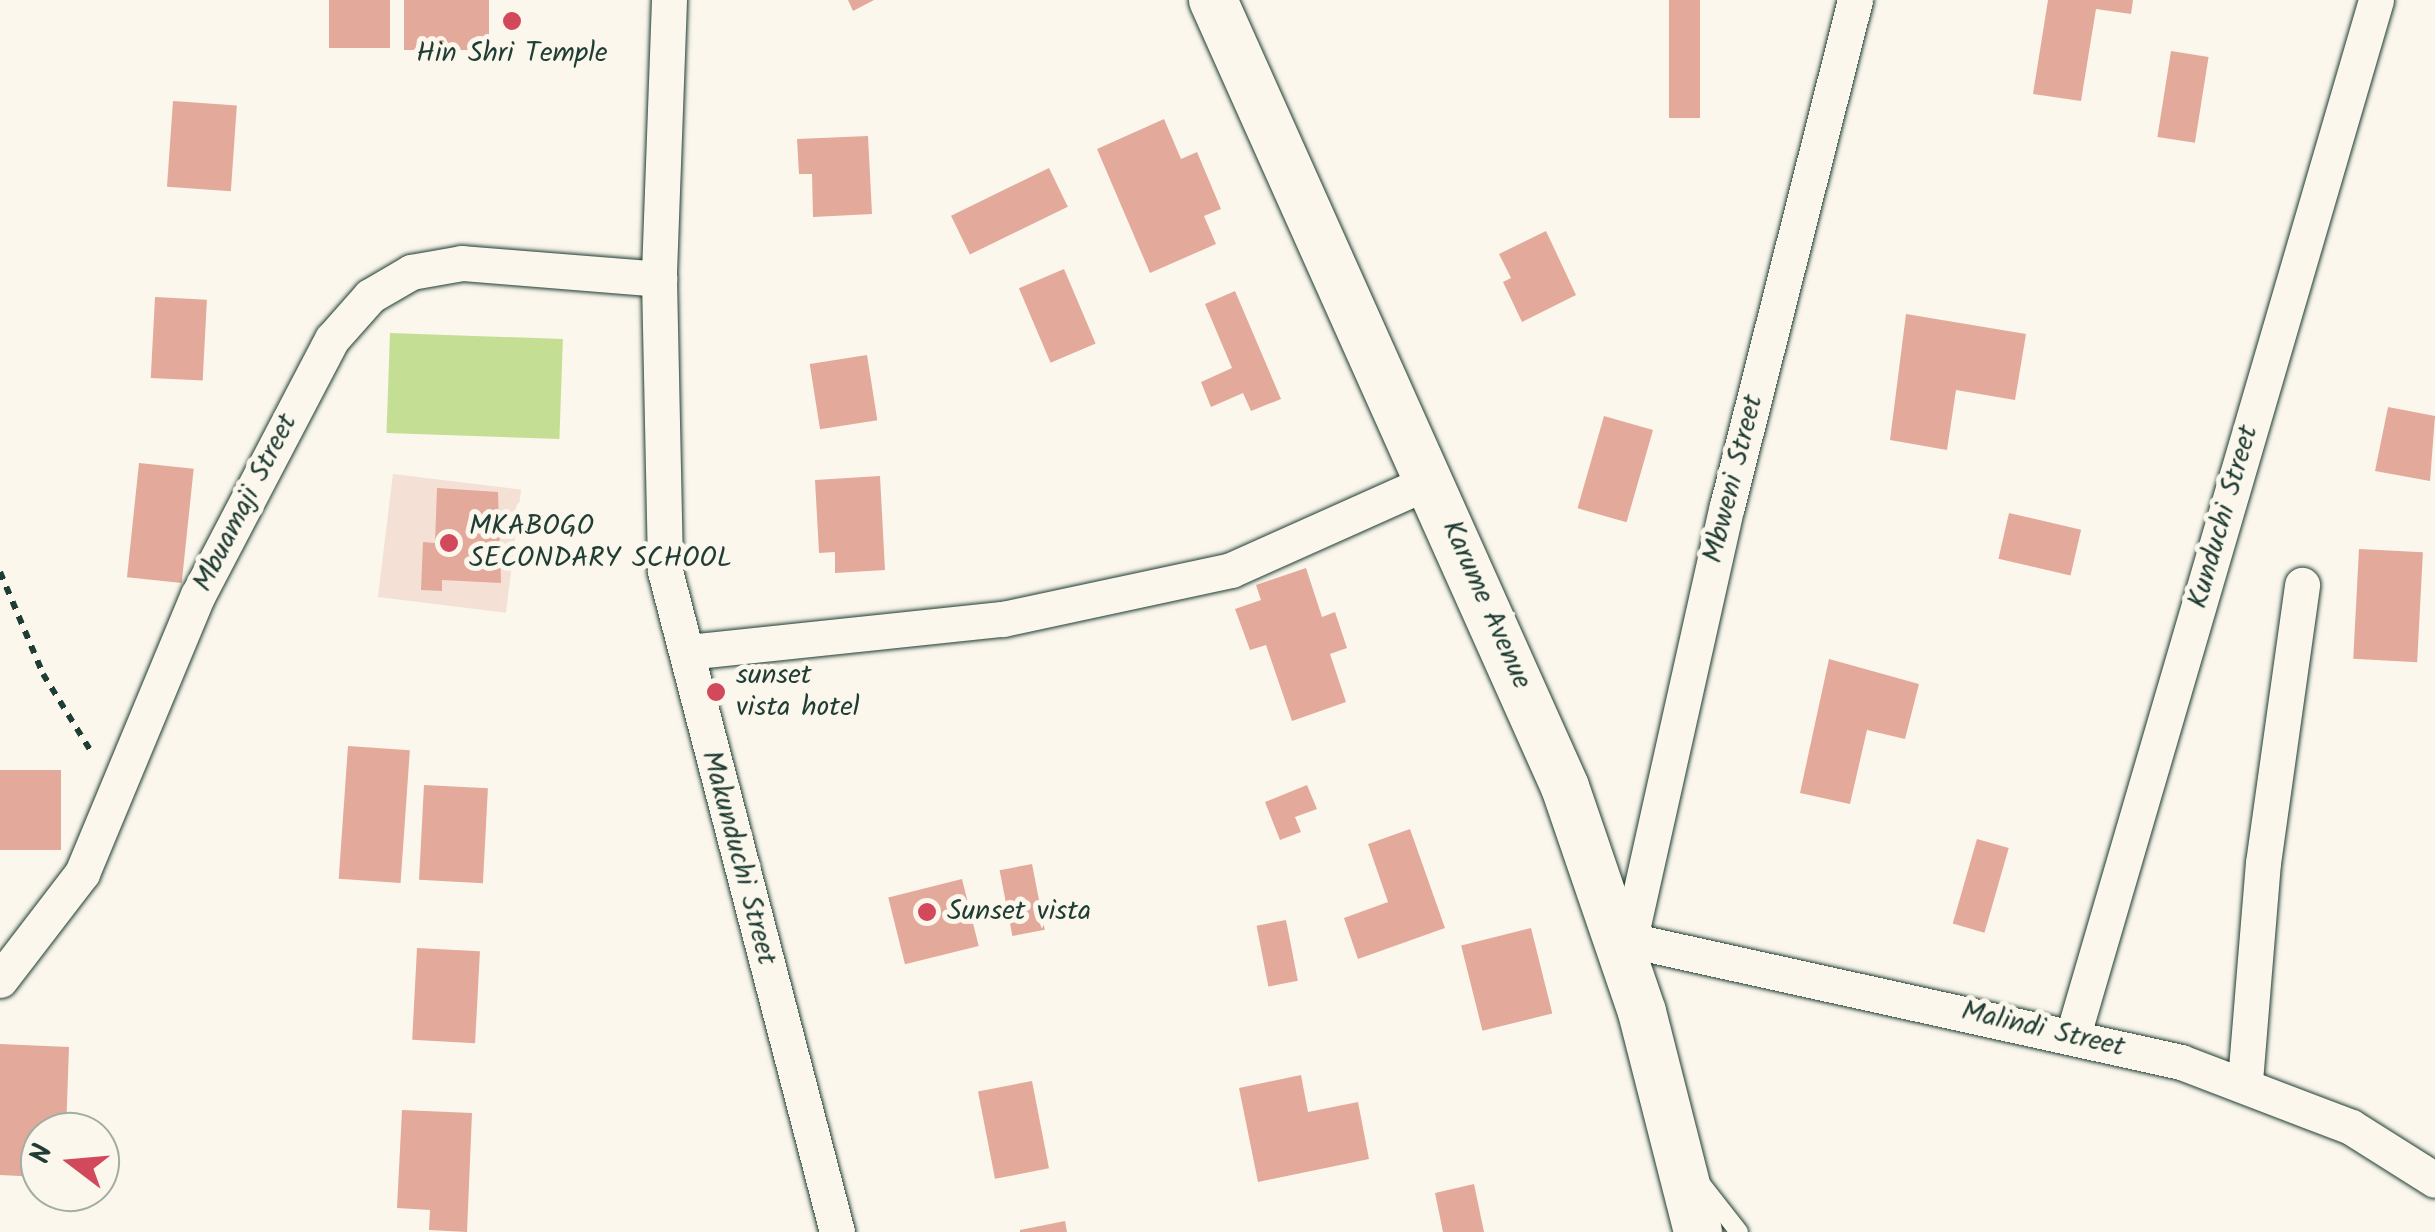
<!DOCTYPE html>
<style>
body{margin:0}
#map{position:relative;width:2435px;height:1232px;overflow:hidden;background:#fbf7ec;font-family:Kalam,sans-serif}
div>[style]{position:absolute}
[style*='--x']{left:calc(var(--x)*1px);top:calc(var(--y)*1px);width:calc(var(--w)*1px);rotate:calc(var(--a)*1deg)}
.built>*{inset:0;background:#f4e0d4;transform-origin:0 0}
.green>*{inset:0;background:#c4de94;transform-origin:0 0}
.building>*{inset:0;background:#e3aa9b;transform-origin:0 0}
.path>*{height:6px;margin-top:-3px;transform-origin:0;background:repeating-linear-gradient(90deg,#1f3d34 0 8px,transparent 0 16px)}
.roads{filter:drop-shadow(0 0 2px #1f3d34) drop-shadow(0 0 2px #1f3d34)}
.lane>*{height:18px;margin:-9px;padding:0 9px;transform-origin:9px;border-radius:9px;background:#fbf7ec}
.street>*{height:35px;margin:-17.5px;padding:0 17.5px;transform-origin:17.5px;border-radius:17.5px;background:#fbf7ec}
.secondary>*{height:48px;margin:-24px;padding:0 24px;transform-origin:24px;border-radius:24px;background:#fbf7ec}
.dots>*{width:28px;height:28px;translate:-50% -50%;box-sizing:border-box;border:5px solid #fbf7ec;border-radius:50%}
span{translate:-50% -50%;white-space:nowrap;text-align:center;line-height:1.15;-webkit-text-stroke:10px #fbf7ec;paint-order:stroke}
.poi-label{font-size:28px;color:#1f3d34}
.left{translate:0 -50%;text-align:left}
.street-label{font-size:28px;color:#1f3d34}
.north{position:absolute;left:20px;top:1112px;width:100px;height:100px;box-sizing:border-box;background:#fbf7ec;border:2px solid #a3ada2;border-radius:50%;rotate:286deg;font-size:28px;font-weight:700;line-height:40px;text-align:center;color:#1f3d34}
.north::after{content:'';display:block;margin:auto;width:35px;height:45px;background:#d1495b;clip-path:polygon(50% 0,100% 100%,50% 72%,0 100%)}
</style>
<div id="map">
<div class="built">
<div style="left:393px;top:474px;width:129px;height:124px;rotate:7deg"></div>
</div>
<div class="green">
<div style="left:390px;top:333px;width:173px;height:100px;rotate:2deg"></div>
</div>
<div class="building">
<div style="left:329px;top:0;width:61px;height:48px"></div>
<div style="left:404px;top:0;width:85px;height:50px"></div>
<div style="clip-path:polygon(848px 0,874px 0,853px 11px)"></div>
<div style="left:1669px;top:0;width:31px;height:118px"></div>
<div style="clip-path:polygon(2048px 0,2133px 0,2131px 14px,2096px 9px,2081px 101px,2033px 94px)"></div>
<div style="left:2171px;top:51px;width:38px;height:87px;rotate:9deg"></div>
<div style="left:173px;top:101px;width:64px;height:86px;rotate:4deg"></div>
<div style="clip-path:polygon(1164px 119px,1181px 159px,1197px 152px,1221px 209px,1204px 216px,1216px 244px,1150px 273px,1097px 149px)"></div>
<div style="clip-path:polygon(868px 136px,872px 214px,813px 217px,812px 174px,799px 174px,797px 139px)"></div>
<div style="left:1049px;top:168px;width:43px;height:109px;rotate:64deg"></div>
<div style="clip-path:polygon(1546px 231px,1576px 295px,1522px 322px,1503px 282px,1511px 278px,1499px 254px)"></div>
<div style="left:1064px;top:269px;width:81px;height:49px;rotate:67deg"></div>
<div style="clip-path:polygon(1235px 291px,1281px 399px,1251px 411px,1243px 393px,1211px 407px,1201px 382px,1232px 368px,1205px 304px)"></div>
<div style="left:155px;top:297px;width:52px;height:81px;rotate:3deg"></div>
<div style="clip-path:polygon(1906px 314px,2026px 334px,2015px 400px,1956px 390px,1947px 450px,1890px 440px)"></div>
<div style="left:867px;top:355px;width:66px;height:58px;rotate:81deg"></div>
<div style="clip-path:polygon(2388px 407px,2435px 416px,2430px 481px,2375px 471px)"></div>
<div style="left:1604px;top:416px;width:51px;height:96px;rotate:16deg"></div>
<div style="left:139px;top:463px;width:55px;height:115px;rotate:6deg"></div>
<div style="clip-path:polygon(880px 476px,885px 570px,835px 573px,835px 552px,819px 553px,815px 480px)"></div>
<div style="clip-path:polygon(437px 488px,498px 492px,501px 583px,442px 580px,442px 591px,421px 590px,423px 542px,435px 543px)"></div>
<div style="left:2009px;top:513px;width:74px;height:47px;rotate:13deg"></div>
<div style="left:2359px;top:549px;width:64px;height:110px;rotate:3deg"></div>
<div style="clip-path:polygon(1306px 568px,1322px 617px,1335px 612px,1347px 648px,1330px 654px,1346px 702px,1292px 721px,1266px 645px,1250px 650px,1235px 609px,1261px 600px,1256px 585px)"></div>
<div style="clip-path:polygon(1829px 659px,1919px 684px,1905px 739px,1867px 730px,1850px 804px,1800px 793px)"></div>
<div style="left:348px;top:746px;width:62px;height:133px;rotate:4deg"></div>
<div style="left:0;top:770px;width:61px;height:80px"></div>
<div style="left:424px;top:785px;width:64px;height:95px;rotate:3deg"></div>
<div style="clip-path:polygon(1307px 785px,1317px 809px,1295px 817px,1301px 832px,1280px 840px,1265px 802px)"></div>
<div style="clip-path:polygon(1410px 829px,1445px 928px,1358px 959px,1344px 918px,1388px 902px,1368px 844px)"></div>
<div style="left:1977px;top:839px;width:33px;height:88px;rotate:16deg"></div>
<div style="left:1032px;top:864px;width:67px;height:33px;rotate:79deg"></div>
<div style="left:962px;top:879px;width:69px;height:76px;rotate:76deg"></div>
<div style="left:1286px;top:920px;width:62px;height:30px;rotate:79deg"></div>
<div style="left:1531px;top:928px;width:88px;height:72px;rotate:76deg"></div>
<div style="left:417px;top:948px;width:63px;height:92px;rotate:3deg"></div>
<div style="clip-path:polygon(0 1044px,69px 1047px,66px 1132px,40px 1132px,40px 1177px,0 1175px)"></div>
<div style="clip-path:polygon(1301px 1075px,1308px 1112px,1358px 1102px,1369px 1159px,1258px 1182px,1239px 1088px)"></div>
<div style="left:1032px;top:1081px;width:89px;height:55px;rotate:79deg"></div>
<div style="clip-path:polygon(402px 1110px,472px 1113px,467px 1232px,429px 1230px,430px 1210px,397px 1208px)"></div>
<div style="clip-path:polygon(1474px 1184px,1484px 1232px,1443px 1232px,1435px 1193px)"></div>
<div style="clip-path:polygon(1065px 1221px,1067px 1232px,1020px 1232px,1020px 1230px)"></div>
</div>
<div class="path">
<div style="--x:0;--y:572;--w:111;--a:67.1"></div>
<div style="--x:43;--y:674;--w:93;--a:58.2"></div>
</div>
<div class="roads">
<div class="lane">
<div style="--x:1702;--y:1185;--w:60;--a:51.8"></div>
</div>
<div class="street">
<div style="--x:669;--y:0;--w:279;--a:92.1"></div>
<div style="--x:659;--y:279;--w:292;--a:88.8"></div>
<div style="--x:665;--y:571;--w:683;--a:75.41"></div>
<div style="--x:687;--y:652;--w:318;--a:-6"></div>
<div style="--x:1003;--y:619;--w:233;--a:-12.1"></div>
<div style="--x:1231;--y:570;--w:218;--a:-24.1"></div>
<div style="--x:1629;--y:940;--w:565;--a:12.46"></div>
<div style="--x:2181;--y:1062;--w:182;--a:20.9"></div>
<div style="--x:2351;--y:1127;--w:99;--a:32.2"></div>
<div style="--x:1625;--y:961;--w:466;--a:-77.4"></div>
<div style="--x:1727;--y:506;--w:522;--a:-75.8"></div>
<div style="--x:0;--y:980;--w:135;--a:-52.5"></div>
<div style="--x:82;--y:873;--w:301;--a:-67.4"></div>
<div style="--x:198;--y:595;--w:289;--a:-62.4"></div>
<div style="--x:332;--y:339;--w:57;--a:-48.5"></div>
<div style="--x:370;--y:296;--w:48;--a:-30.3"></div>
<div style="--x:411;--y:272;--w:52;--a:-10"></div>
<div style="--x:462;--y:263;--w:198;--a:4.6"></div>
<div style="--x:2073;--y:1035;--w:1078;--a:-73.68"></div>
<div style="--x:2245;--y:1081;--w:219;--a:-85.3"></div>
<div style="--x:2263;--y:863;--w:281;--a:-82"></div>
</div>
<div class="secondary">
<div style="--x:1213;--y:0;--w:862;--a:65.9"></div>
<div style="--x:1565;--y:787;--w:238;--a:71.1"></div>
<div style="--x:1642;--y:1012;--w:227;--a:75.7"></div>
</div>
</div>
<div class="dots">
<div style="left:512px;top:21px;background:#d1495b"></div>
<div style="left:449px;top:543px;background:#d1495b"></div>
<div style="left:716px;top:692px;background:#d1495b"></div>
<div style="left:927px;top:912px;background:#d1495b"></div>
</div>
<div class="poi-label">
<span style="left:512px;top:54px">Hin Shri Temple</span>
<span class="left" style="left:469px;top:543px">MKABOGO<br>SECONDARY SCHOOL</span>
<span class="left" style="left:736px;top:692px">sunset<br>vista hotel</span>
<span class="left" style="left:947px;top:912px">Sunset vista</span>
</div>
<div class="street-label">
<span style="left:1734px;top:479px;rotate:-76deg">Mbweni Street</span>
<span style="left:246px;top:503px;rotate:-63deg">Mbuamaji Street</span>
<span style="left:2224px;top:517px;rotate:-74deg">Kunduchi Street</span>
<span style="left:1486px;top:605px;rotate:66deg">Karume Avenue</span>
<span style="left:738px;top:858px;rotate:75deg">Makunduchi Street</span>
<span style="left:2043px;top:1030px;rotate:13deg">Malindi Street</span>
</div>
<div class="north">N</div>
</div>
